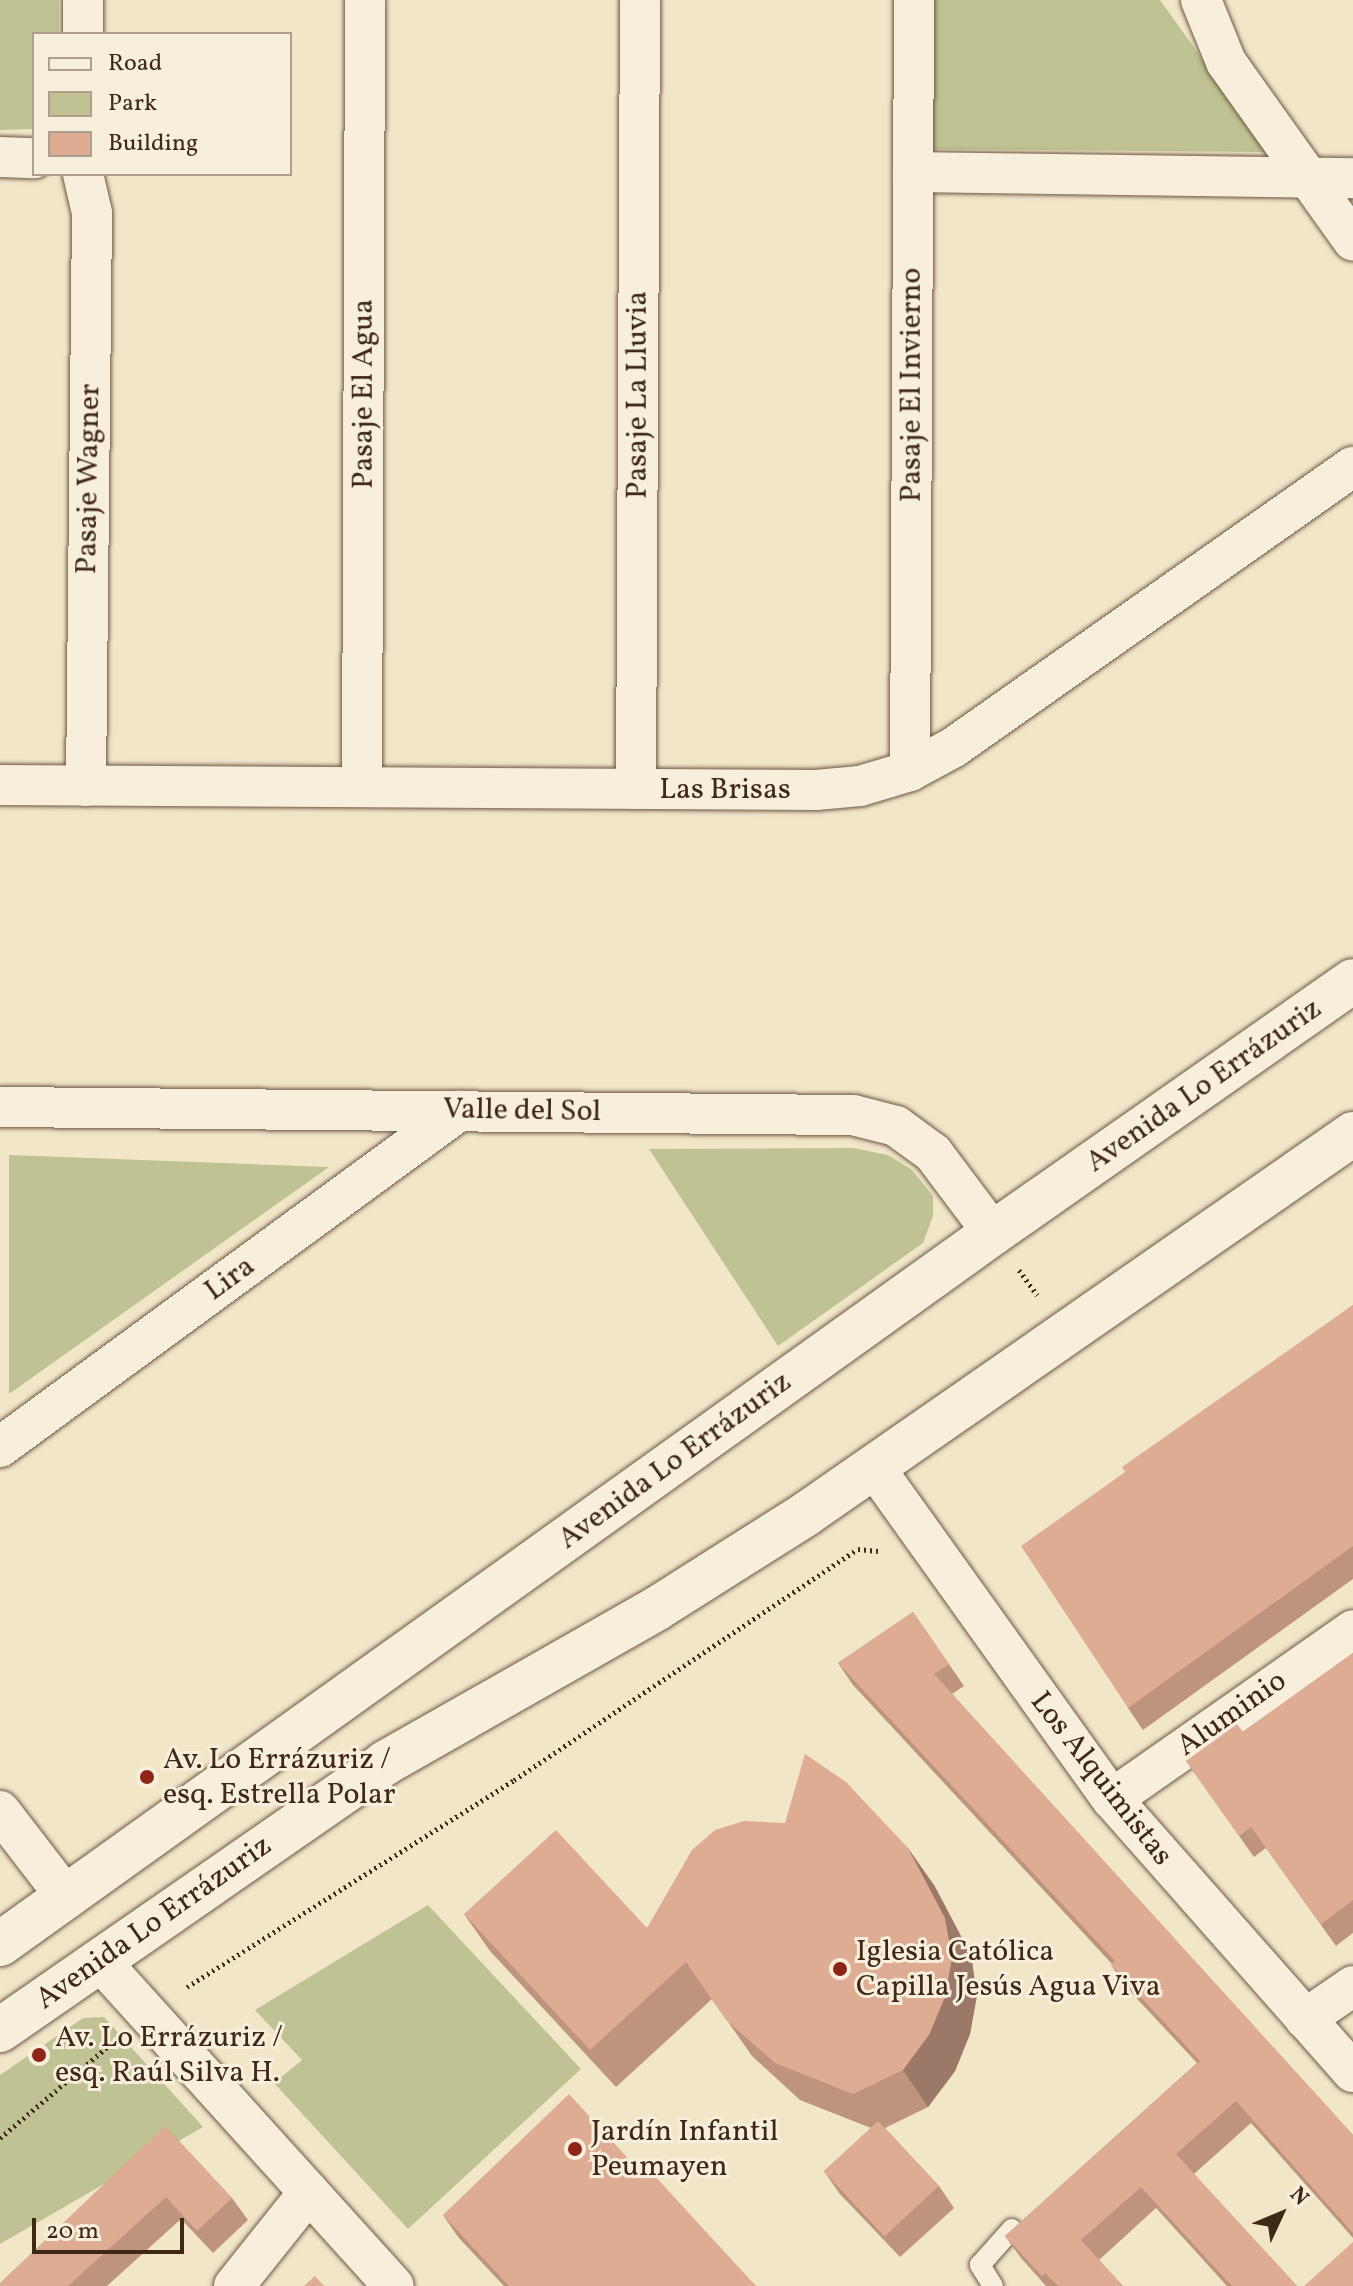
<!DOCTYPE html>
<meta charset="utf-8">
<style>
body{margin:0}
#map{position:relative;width:1353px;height:2286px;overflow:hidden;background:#f2e6c9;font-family:Vollkorn,serif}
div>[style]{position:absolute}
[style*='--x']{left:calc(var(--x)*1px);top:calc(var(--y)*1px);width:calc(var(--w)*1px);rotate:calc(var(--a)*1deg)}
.green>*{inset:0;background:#bfc393}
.path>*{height:5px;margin-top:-2.5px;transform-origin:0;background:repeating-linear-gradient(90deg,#402816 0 2px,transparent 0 6px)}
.roads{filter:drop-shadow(0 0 2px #6c5843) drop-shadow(0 0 2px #6c5843)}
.service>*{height:20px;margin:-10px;padding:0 10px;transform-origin:10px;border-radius:10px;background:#f7efdc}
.minor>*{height:40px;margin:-20px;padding:0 20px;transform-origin:20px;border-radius:20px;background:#f7efdc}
.secondary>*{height:44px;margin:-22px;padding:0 22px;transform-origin:22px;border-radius:22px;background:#f7efdc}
.wall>*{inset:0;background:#bf947e}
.shaded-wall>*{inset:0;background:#9b7867}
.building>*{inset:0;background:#deac93;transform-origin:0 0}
.dots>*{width:22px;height:22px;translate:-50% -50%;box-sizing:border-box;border:4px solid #f7efdc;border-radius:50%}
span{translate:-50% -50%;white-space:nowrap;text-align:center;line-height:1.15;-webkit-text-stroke:6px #f7efdc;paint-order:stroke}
.street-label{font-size:30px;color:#402816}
.poi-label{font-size:30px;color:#402816}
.left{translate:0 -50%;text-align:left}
.legend{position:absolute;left:32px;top:32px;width:260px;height:144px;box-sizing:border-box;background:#f7efdc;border:2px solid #ae9f8d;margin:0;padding:10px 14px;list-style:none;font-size:24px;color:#402816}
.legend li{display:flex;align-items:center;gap:16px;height:40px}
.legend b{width:40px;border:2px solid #ae9f8d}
.north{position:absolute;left:1241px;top:2174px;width:80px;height:80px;-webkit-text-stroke:6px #f7efdc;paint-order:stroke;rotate:46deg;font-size:22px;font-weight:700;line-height:32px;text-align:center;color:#402816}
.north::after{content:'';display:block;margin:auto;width:28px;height:36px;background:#402816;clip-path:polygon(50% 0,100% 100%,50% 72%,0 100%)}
.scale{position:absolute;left:32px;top:2218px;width:152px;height:36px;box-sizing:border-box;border:4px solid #402816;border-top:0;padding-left:10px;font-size:24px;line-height:28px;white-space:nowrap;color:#402816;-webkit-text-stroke:6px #f7efdc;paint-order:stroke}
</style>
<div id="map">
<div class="green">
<div style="clip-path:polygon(0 0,59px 0,59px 34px,34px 34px,34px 129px,0 130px)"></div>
<div style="clip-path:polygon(930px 0,1160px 0,1269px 152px,923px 149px)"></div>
<div style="clip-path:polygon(853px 1148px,888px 1155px,912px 1170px,933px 1196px,933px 1216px,923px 1243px,778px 1346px,649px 1149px)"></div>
<div style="clip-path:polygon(9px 1155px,329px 1167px,9px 1394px)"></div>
<div style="clip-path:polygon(428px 1905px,581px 2069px,408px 2229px,274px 2083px,302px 2060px,255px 2010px)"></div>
<div style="clip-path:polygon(104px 2017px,203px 2127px,0 2244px,0 2075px,83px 2018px)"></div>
</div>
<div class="path">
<div style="--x:1019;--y:1270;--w:31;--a:54"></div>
<div style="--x:187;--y:1987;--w:387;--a:-32.3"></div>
<div style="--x:514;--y:1780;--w:414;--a:-33.9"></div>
<div style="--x:858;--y:1549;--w:20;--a:6"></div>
<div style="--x:0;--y:2138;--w:147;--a:-40.3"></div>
</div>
<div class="roads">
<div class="service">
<div style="--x:993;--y:2286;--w:25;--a:-122"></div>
<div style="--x:980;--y:2265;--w:48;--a:-48.4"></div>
</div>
<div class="minor">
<div style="--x:1201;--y:0;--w:67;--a:68"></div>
<div style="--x:1226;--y:62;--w:219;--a:54.6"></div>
<div style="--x:83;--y:34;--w:34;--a:-90"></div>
<div style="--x:0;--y:157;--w:34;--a:2"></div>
<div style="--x:913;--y:172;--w:440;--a:0.8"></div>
<div style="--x:83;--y:174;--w:40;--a:77"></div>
<div style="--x:92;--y:213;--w:573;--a:90.6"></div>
<div style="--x:910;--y:771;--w:771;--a:-89.7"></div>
<div style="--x:0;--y:785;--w:816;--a:0.35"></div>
<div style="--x:816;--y:790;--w:44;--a:-5.2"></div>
<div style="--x:860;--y:786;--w:52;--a:-16.7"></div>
<div style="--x:910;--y:771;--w:50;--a:-28.6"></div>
<div style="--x:954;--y:747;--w:487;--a:-35.1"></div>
<div style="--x:362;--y:787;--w:787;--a:-89.78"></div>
<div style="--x:636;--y:789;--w:789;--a:-89.71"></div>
<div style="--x:0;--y:1107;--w:853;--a:0.54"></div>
<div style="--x:853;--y:1115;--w:44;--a:14.3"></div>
<div style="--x:896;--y:1126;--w:46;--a:36.1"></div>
<div style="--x:933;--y:1153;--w:100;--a:53.1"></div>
<div style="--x:0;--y:1447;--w:569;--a:-36.21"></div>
<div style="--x:874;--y:1467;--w:408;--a:54.4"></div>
<div style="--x:1112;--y:1799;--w:364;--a:48.6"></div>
<div style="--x:1112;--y:1799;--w:294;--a:-35"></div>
<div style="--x:0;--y:1811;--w:110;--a:52.4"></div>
<div style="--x:100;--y:1961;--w:438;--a:47.9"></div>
<div style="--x:1305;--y:2019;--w:58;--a:-34.5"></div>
<div style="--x:234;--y:2286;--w:120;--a:-51.4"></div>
</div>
<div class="secondary">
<div style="--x:0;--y:1944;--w:1221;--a:-35.6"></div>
<div style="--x:993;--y:1233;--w:439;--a:-35"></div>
<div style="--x:0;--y:2030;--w:469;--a:-34.7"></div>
<div style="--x:385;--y:1763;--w:312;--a:-29.6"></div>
<div style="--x:656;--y:1609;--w:178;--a:-32.3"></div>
<div style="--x:806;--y:1514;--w:666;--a:-34.79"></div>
</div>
</div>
<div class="wall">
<div style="clip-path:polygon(1353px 1305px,1353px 1579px,1143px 1730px,1128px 1708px,1125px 1472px)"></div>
<div style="clip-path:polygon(913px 1612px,964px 1686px,952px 1694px,1353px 2135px,1353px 2238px,1251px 2123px,1194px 2174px,1297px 2286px,1227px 2286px,1156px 2208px,1099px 2260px,1123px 2286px,1046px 2286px,1021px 2258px,1005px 2236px,1197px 2063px,1126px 1987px,1111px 1965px,1112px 1964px,853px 1685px,838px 1663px)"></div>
<div style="clip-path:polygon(1353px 1653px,1353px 1933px,1336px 1946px,1266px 1848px,1254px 1857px,1186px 1761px,1243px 1732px)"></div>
<div style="clip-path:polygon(934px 1885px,971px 1955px,977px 1995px,970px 2034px,955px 2071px,928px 2107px,885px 2128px,939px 2186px,954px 2208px,900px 2257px,839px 2193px,824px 2171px,871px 2128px,800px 2100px,752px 2056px,712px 1999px,616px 2087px,490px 1951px,464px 1914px,647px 1928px)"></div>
<div style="clip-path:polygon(165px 2126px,232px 2198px,248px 2220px,213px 2253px,181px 2219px,107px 2286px,0 2286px)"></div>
<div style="clip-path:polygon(646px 2178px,756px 2286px,504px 2286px,458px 2237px,443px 2215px)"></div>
</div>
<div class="shaded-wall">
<div style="clip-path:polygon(908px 1848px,934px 1885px,971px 1955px,977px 1995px,970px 2034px,955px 2071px,928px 2107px,903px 2070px)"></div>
</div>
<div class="building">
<div style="clip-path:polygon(1353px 1305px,1353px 1546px,1128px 1708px,1021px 1546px,1125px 1472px,1122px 1467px)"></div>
<div style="clip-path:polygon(913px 1612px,949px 1664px,934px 1674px,1353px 2135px,1353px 2233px,1236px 2101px,1176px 2154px,1297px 2286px,1232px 2286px,1141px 2187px,1081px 2240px,1123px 2286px,1058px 2286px,1045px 2273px,1042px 2276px,1005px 2236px,1200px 2061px,1111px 1965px,1115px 1961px,838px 1663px)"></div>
<div style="clip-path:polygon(1353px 1653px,1353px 1900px,1321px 1924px,1251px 1827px,1239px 1836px,1186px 1761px,1237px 1724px,1243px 1732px)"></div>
<div style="clip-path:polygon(805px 1754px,846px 1782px,908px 1848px,945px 1918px,952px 1958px,945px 1997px,929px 2035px,903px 2070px,853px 2094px,775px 2063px,726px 2020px,686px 1962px,590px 2050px,464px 1914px,556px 1830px,647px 1928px,692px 1850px,715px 1830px,744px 1821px,785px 1823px)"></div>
<div style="clip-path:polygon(569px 2094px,646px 2178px,652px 2173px,756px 2286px,509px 2286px,443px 2215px)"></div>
<div style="left:878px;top:2121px;width:89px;height:74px;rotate:47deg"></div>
<div style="clip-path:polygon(165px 2126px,232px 2198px,197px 2231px,166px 2197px,68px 2286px,0 2286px,0 2283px)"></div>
<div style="clip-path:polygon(1353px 2242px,1353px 2286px,1304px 2286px)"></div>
<div style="clip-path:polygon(315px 2276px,324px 2286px,304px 2286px)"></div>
</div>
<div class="dots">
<div style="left:147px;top:1777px;background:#8f2418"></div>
<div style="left:840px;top:1969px;background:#8f2418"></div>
<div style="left:39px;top:2055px;background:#8f2418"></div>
<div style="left:575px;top:2149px;background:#8f2418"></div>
</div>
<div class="street-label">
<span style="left:912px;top:385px;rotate:-90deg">Pasaje El Invierno</span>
<span style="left:364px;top:394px;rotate:-90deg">Pasaje El Agua</span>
<span style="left:638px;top:395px;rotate:-90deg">Pasaje La Lluvia</span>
<span style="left:89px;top:479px;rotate:-89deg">Pasaje Wagner</span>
<span style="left:725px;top:790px">Las Brisas</span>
<span style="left:1204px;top:1086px;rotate:-35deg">Avenida Lo Errázuriz</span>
<span style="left:522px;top:1111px;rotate:1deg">Valle del Sol</span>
<span style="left:230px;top:1279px;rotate:-36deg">Lira</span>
<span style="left:675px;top:1461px;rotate:-36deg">Avenida Lo Errázuriz</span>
<span style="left:1232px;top:1714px;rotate:-35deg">Aluminio</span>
<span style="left:1101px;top:1779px;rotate:52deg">Los Alquimistas</span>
<span style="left:154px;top:1923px;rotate:-35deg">Avenida Lo Errázuriz</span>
</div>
<div class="poi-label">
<span class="left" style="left:163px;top:1777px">Av. Lo Errázuriz /<br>esq. Estrella Polar</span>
<span class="left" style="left:856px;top:1969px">Iglesia Católica<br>Capilla Jesús Agua Viva</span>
<span class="left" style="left:55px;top:2055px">Av. Lo Errázuriz /<br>esq. Raúl Silva H.</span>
<span class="left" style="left:591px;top:2149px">Jardín Infantil<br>Peumayen</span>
</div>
<ul class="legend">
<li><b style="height:10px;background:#f7efdc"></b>Road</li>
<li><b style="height:22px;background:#bfc393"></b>Park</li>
<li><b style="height:22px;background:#deac93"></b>Building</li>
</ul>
<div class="north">N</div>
<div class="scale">20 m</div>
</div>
